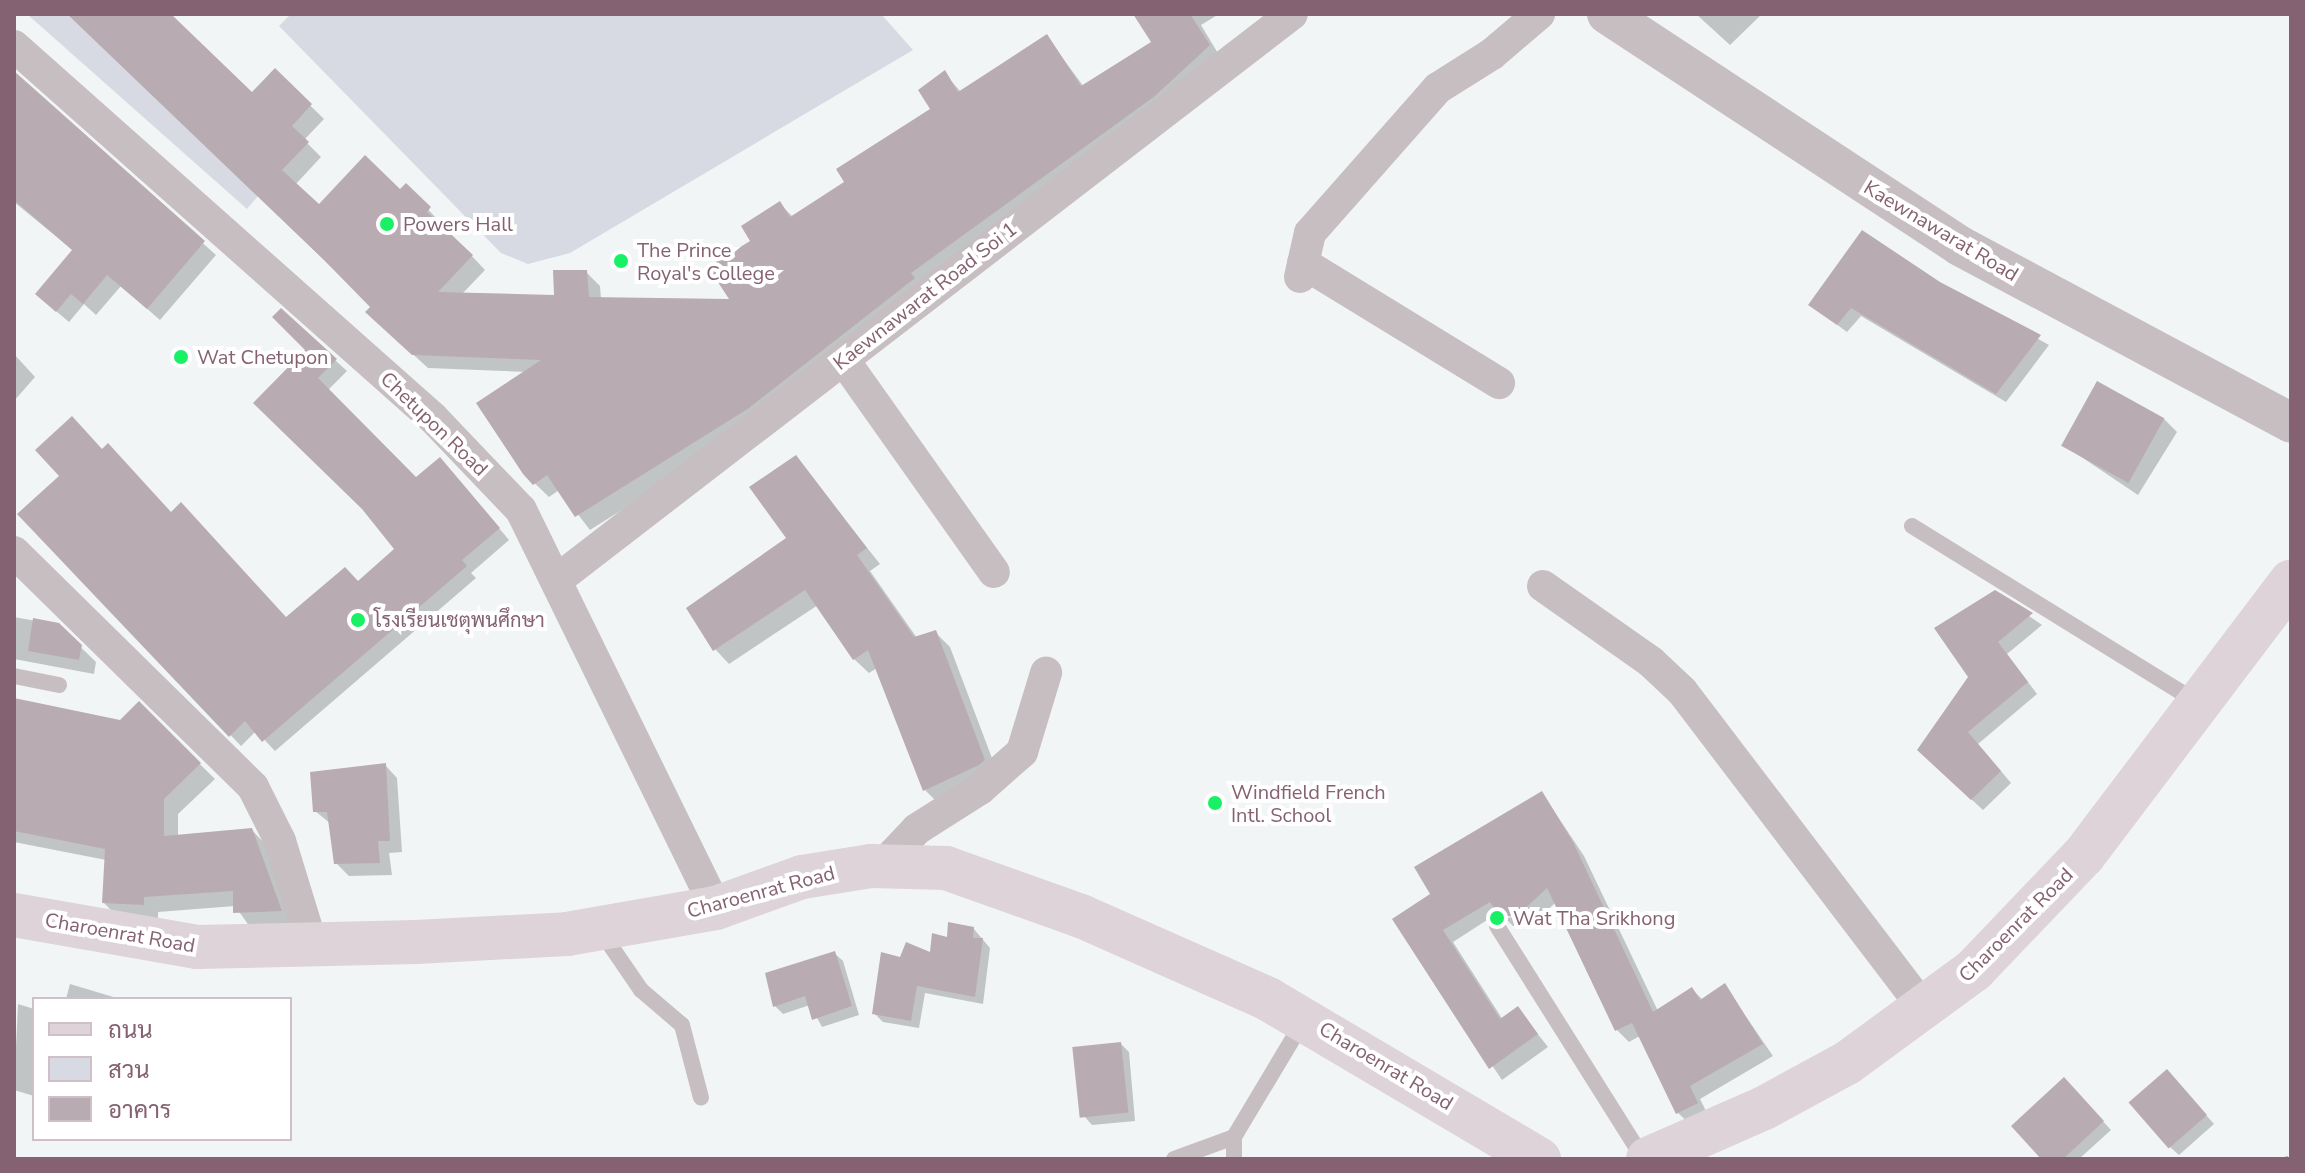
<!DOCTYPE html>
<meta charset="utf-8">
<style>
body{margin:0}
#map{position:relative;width:2305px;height:1173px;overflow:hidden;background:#f2f5f6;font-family:"Nunito Sans",Sarabun,sans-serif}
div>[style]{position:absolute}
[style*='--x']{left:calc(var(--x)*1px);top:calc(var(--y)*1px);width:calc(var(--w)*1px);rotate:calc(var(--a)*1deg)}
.green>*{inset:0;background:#d7dae2}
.shadow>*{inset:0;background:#0003}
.building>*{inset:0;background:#b9abb2;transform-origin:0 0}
.path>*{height:5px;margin-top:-2.5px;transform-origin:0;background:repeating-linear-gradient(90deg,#beb8bb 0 4px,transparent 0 8px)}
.service>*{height:16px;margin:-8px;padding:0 8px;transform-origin:8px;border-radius:8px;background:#c7bec2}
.minor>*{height:32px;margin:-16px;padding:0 16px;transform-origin:16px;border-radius:16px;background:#c7bec2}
.tertiary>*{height:40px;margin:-20px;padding:0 20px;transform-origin:20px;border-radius:20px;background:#c7bec2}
.secondary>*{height:44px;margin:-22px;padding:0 22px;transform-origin:22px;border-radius:22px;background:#ddd3d8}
.dots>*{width:22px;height:22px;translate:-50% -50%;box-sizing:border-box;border:4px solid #fff;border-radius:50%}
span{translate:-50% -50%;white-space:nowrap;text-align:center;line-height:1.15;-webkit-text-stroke:8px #fff;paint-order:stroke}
.poi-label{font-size:20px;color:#856271}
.left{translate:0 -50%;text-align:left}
.street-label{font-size:20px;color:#856271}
.frame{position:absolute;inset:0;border:16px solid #856271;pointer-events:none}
.legend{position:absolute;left:32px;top:997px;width:260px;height:144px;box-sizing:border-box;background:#fff;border:2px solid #cec0c6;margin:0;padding:10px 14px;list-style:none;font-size:24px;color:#856271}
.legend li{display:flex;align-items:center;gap:16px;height:40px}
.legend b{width:40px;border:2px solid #cec0c6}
</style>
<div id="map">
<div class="green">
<div style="clip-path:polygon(27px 14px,67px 14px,258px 196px,247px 209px)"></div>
<div style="clip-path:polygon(291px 14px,881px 14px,913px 50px,570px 253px,528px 264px,501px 253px,279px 26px)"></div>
</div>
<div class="shadow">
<div style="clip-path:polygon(69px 14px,168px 14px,252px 95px,275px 71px,324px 119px,304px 140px,321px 157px,295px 185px,319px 207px,400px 192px,406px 186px,485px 270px,462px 294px,556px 297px,586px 272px,600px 286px,601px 299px,732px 301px,753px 242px,780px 204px,793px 217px,847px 183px,932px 110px,944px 73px,961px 92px,1047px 37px,1084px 87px,1153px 43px,1135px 14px,1219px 14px,1201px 25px,1222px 60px,762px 422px,590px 530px,559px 490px,549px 497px,524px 473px,527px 372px,428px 368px,382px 326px,373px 307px)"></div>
<div style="clip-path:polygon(1696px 14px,1762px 14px,1730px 45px)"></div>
<div style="clip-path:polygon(14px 74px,216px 255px,160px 320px,121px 286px,96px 315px,84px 304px,69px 322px,50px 306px,74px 251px,14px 202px)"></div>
<div style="clip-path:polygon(1939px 284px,2049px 345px,2006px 402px,1861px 316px,1847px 332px,1810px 305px)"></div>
<div style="clip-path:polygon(281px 311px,347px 371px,328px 390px,416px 480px,451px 471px,509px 540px,471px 573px,476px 578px,275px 751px,256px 731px,241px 746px,20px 514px,102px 451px,287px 619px,359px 583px,397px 550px,365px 509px,308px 350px)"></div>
<div style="clip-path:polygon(14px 354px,35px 377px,14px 401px)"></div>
<div style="clip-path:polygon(2164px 419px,2177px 432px,2138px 495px,2065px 446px)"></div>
<div style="clip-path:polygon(796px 458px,880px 564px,870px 571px,917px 638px,936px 633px,950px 647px,998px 774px,939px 804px,925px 790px,877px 668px,869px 673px,854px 659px,818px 605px,729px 664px,715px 649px,789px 539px)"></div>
<div style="clip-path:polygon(1995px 592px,2042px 625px,2007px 654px,2037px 694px,1978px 744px,2011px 783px,1983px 810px,1930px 761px,1971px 677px)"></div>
<div style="clip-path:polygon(14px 617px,58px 625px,96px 662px,94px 674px,14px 659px)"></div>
<div style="clip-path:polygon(14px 700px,121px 722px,139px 704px,215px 779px,178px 814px,178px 837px,252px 830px,267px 846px,295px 925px,250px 927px,235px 906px,158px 912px,158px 919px,119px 918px,104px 903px,106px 860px,14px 842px)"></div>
<div style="clip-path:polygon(385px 765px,397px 778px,402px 852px,389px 853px,392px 875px,349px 876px,336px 863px,331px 824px,315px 811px)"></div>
<div style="clip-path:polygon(1542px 793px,1584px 856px,1658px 1011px,1692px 989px,1703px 1000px,1725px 986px,1773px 1056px,1700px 1099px,1708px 1115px,1690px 1124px,1678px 1113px,1640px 1036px,1629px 1042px,1617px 1030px,1556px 902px,1529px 928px,1513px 926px,1505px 918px,1526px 916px,1498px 913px,1453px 942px,1503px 1020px,1518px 1009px,1548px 1047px,1502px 1080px,1394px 920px,1433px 895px)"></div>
<div style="clip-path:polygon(973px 928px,990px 948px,983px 1004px,925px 993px,919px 1028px,883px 1022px,875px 1014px,901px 959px,932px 955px,948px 939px)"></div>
<div style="clip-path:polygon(834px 953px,843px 961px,859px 1015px,822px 1027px,810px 1005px,783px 1014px,775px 1006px)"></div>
<div style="clip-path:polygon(70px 984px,120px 999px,66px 999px)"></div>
<div style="clip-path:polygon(18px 1004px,34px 1009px,34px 1096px,14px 1090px)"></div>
<div style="clip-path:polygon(1121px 1044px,1129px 1052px,1135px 1121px,1092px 1125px,1084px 1116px)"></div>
<div style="clip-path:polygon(2175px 1080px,2214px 1124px,2179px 1155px,2170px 1147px)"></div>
<div style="clip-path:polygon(2072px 1088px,2111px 1130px,2079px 1159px,2044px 1159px)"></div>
</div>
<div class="building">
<div style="clip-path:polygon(67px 14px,171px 14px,252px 92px,275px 68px,312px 104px,292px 126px,309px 142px,282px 170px,319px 204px,365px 155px,400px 189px,406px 183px,431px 207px,427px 212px,473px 255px,438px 292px,554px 295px,553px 270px,587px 270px,589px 297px,729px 299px,708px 267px,750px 241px,741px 226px,780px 201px,790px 217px,844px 182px,836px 169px,930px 109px,918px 90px,945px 70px,958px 92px,1047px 34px,1081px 86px,1151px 42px,1133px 14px,1190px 14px,1210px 45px,1155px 96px,911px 273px,915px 278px,749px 408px,575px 517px,547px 475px,533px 485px,523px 474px,476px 403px,541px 360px,412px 355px,365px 312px,370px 307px,324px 260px)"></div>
<div style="clip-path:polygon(14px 71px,205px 241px,147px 309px,107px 275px,83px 304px,71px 294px,56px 312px,35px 294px,72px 250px,14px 200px)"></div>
<div style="clip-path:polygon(1862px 230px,1940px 282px,2041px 335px,1996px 394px,1851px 308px,1837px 325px,1808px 305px)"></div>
<div style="clip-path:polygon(281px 308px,337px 359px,318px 378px,416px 477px,440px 457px,500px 528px,462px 560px,467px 566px,262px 742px,245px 721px,229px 737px,17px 514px,59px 476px,35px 450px,72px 416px,102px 449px,108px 443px,171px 512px,181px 502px,286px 617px,345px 567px,358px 581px,394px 549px,362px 509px,253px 403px,305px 350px,272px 317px)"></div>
<div style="left:2097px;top:381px;width:77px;height:74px;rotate:29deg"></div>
<div style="clip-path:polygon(796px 455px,867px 548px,857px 555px,914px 637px,936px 630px,985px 760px,979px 765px,923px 791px,868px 650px,853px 660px,805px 590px,713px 651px,686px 608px,786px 538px,749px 487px)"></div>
<div style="clip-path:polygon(1995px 590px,2033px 613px,1998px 642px,2028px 682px,1968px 732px,2001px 771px,1971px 800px,1917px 750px,1968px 677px,1934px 628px)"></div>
<div style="clip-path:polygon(33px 618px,59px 623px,82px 645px,79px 660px,28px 651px)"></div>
<div style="clip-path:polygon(14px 698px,120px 720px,139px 701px,201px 763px,164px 799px,164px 836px,252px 828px,282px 911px,233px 913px,233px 891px,144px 897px,144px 905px,102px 903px,105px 849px,14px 831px)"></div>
<div style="clip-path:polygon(386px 763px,390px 841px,378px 841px,380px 863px,334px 864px,327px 812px,313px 812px,310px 772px)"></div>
<div style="clip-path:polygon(1542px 791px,1573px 842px,1653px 1012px,1692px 987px,1700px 1000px,1725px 983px,1763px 1044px,1690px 1086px,1698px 1103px,1676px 1114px,1632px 1023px,1615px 1031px,1547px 888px,1516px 917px,1499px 915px,1490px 902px,1443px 930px,1500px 1019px,1518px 1006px,1538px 1034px,1489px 1069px,1392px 919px,1430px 894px,1414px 867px)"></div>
<div style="clip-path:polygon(948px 922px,974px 927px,973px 938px,983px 938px,975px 997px,917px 986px,911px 1021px,872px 1014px,881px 952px,900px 957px,906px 942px,930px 952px,932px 933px,947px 937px)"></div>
<div style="clip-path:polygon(835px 951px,852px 1006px,812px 1020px,805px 996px,773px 1007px,765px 973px)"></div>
<div style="left:1121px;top:1042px;width:71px;height:49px;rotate:84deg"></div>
<div style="left:2167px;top:1069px;width:61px;height:51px;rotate:49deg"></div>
<div style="clip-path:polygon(2064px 1077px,2104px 1121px,2063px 1159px,2041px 1159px,2011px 1126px)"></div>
</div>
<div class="path">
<div style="--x:2285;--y:1159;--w:7;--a:-27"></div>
</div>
<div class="service">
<div style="--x:1912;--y:526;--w:337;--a:31.7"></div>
<div style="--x:14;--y:676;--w:46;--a:11.3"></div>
<div style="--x:1497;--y:926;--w:275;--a:57.8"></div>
<div style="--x:602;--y:933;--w:69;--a:55.6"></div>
<div style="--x:641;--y:990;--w:54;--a:40.5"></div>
<div style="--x:682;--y:1025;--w:75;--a:75.4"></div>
<div style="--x:1174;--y:1159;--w:64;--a:-20.1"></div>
<div style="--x:1234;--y:1159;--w:22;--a:-90"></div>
<div style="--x:1234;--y:1137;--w:136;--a:-59.1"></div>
</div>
<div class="minor">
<div style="--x:14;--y:46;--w:560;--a:41.6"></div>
<div style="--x:433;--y:418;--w:127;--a:46.3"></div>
<div style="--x:521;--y:510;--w:443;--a:63.9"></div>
<div style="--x:1303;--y:263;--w:230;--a:31.5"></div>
<div style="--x:1300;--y:277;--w:45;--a:-77.2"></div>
<div style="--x:1310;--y:233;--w:193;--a:-48.6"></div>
<div style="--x:1438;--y:88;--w:64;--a:-32.2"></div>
<div style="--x:1492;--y:54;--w:62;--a:-40.4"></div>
<div style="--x:843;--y:359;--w:261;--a:54.7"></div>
<div style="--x:14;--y:552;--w:335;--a:44.5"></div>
<div style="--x:253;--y:787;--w:60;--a:63.4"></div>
<div style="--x:280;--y:841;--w:109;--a:72.9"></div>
<div style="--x:558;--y:579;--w:926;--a:-37.59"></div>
<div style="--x:1543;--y:586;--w:132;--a:35.1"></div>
<div style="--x:1651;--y:662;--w:42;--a:43.1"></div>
<div style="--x:1682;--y:691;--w:401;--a:52.7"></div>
<div style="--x:882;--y:866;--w:51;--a:-46.6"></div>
<div style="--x:917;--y:829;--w:75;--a:-32.4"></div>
<div style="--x:980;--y:789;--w:56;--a:-41.4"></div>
<div style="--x:1022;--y:752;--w:83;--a:-73.1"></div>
</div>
<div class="tertiary">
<div style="--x:1607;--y:14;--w:422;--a:33.3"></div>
<div style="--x:1960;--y:246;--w:375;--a:28.1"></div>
</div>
<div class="secondary">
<div style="--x:14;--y:915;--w:186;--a:9.9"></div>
<div style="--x:197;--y:947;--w:219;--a:-1.3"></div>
<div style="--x:416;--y:942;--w:151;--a:-3"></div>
<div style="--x:567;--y:934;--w:151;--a:-9.9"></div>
<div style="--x:716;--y:908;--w:91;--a:-19.8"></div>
<div style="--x:802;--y:877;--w:70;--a:-9.1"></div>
<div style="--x:871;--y:866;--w:75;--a:1.5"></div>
<div style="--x:946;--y:868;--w:143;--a:19.6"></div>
<div style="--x:1081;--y:916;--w:205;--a:23.9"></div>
<div style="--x:1268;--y:999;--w:315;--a:30.6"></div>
<div style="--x:1648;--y:1159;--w:127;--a:-23.7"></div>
<div style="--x:1764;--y:1108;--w:94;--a:-28.5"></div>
<div style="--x:1847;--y:1063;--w:157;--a:-36.2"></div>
<div style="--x:1974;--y:970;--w:159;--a:-46.3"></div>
<div style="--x:2084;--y:855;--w:343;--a:-52.9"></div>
</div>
<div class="dots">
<div style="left:387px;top:224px;background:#18f065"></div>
<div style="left:621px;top:261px;background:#18f065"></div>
<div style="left:181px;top:357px;background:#18f065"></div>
<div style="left:358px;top:620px;background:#18f065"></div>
<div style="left:1215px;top:803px;background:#18f065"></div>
<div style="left:1497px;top:918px;background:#18f065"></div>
</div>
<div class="poi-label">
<span class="left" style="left:403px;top:224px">Powers Hall</span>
<span class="left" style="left:637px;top:262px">The Prince<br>Royal's College</span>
<span class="left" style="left:197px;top:357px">Wat Chetupon</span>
<span class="left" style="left:374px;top:620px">โรงเรียนเชตุพนศึกษา</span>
<span class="left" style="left:1231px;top:804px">Windfield French<br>Intl. School</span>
<span class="left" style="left:1513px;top:918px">Wat Tha Srikhong</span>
</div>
<div class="street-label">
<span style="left:1941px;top:231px;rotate:31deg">Kaewnawarat Road</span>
<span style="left:925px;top:296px;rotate:-38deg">Kaewnawarat Road Soi 1</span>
<span style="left:434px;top:424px;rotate:44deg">Chetupon Road</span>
<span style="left:761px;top:892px;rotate:-15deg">Charoenrat Road</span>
<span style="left:2016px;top:925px;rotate:-45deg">Charoenrat Road</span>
<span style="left:120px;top:933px;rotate:10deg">Charoenrat Road</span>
<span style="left:1386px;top:1066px;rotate:31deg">Charoenrat Road</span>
</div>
<div class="frame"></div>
<ul class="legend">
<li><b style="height:10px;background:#ddd3d8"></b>ถนน</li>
<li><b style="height:22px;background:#d7dae2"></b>สวน</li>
<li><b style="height:22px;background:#b9abb2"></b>อาคาร</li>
</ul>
</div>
